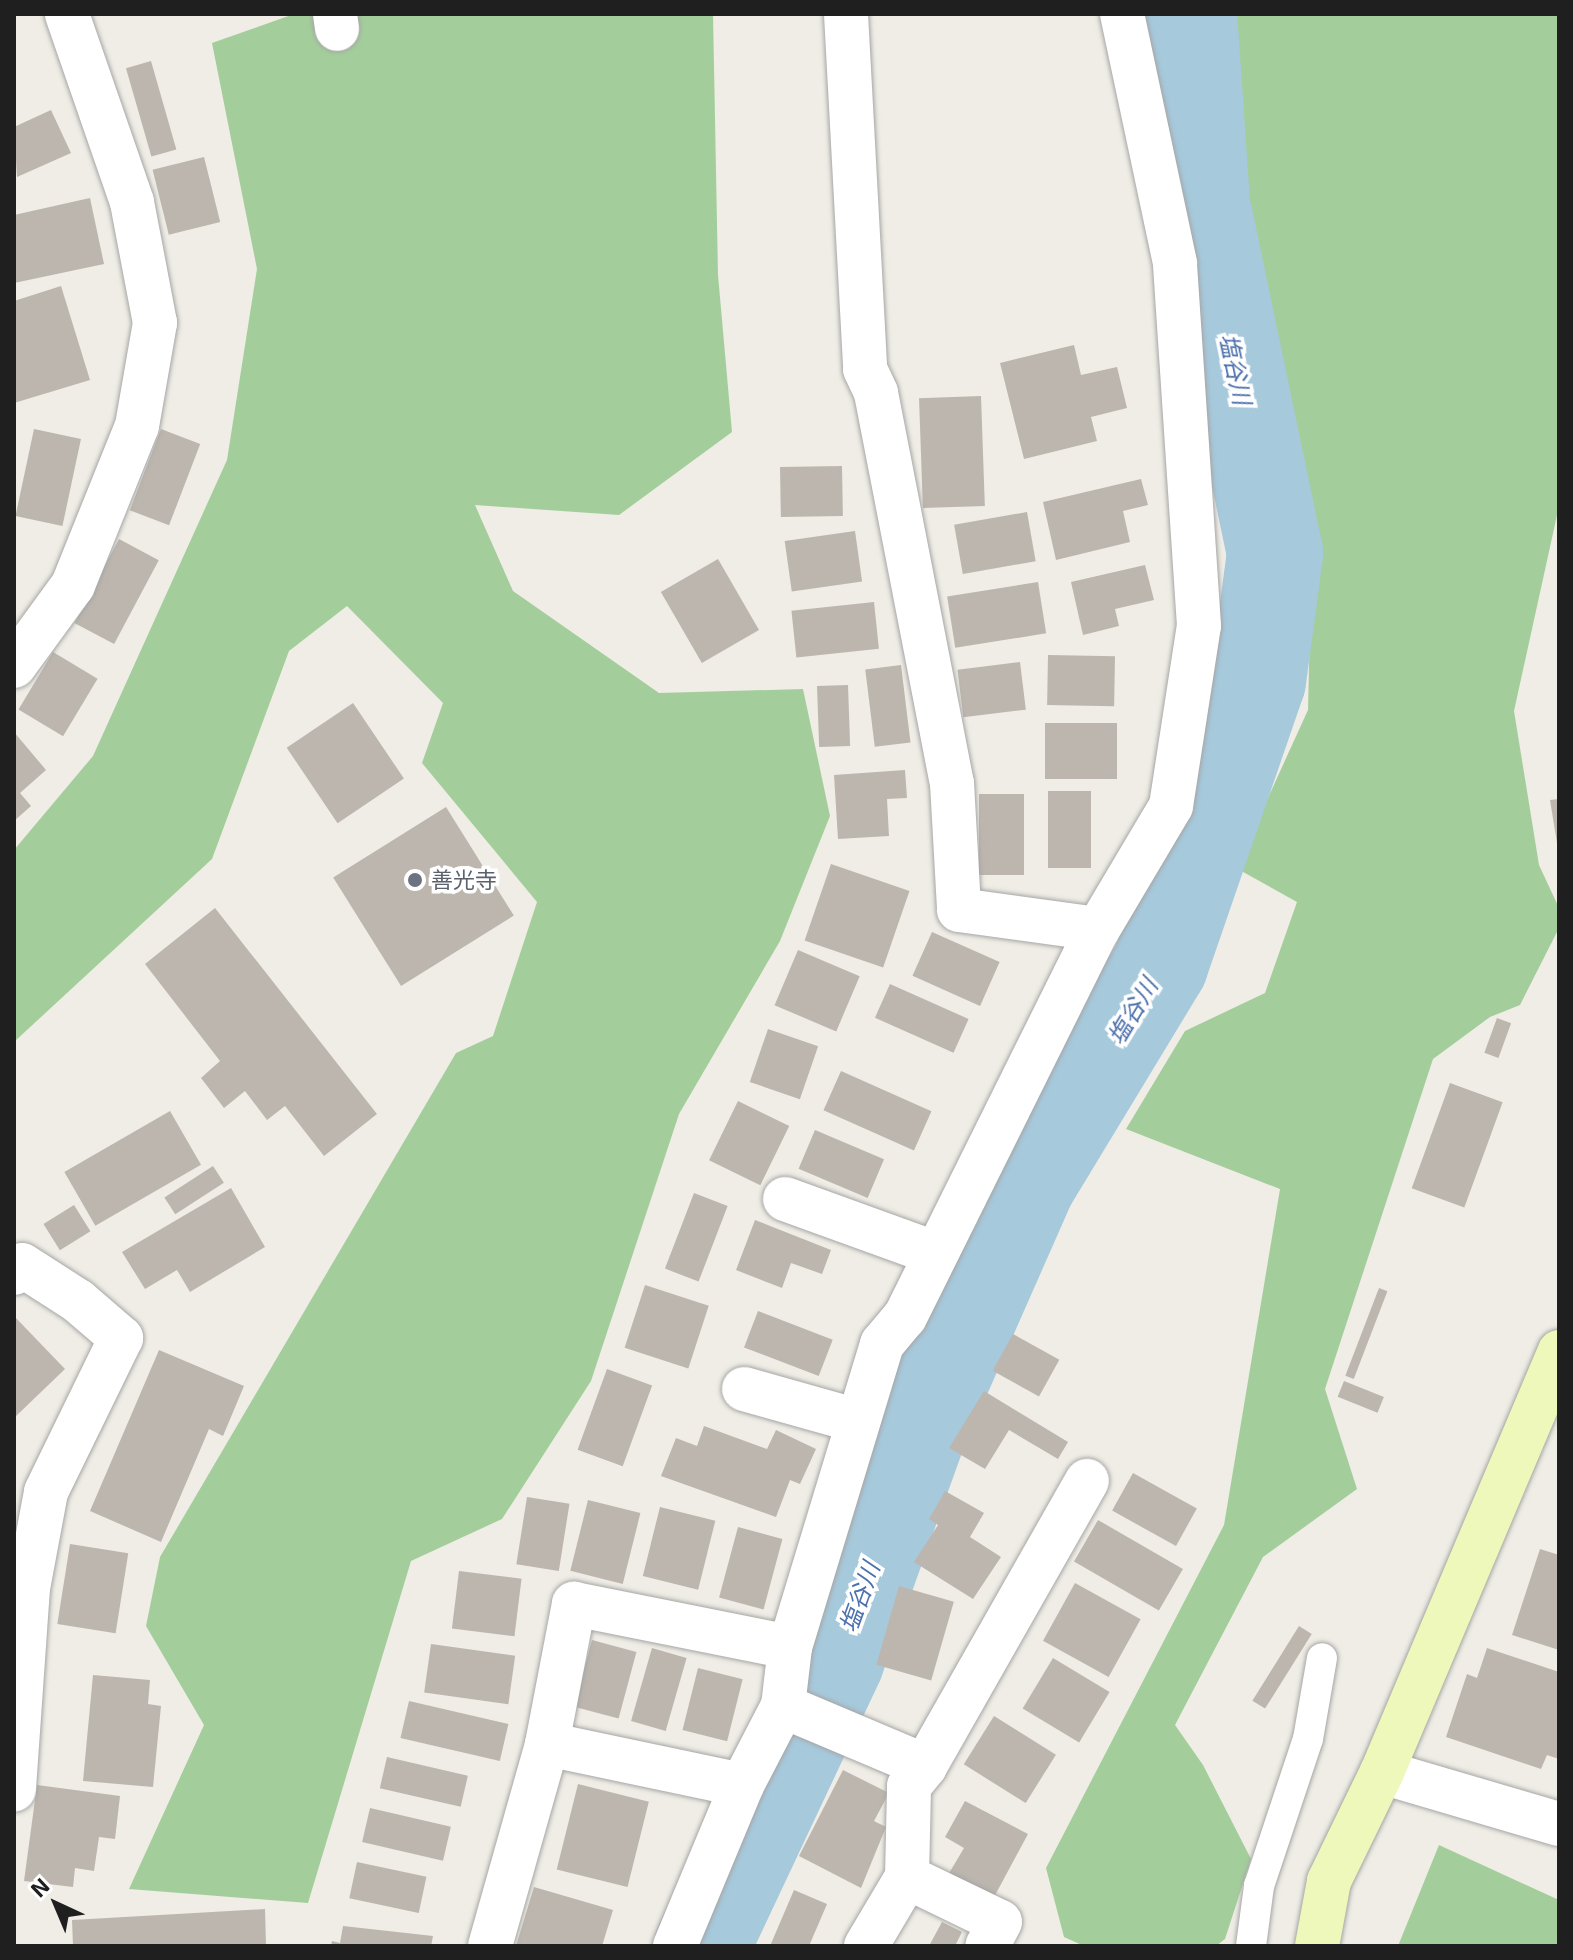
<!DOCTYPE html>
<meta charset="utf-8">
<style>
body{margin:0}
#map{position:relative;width:1573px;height:1960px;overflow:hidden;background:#efede5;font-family:"Exo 2","Noto Sans JP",sans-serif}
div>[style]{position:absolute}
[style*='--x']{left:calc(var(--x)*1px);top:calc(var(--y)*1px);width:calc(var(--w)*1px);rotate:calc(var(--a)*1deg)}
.forest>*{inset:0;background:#a3ce9b}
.river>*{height:96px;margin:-48px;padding:0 48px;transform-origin:48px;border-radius:48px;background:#a6c9dc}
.building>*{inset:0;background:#bcb6ae;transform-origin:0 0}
.roads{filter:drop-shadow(0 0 2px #a6a6a6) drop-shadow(0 0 2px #a6a6a6)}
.lane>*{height:30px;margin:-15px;padding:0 15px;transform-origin:15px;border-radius:15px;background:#fff}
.street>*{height:44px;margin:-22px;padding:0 22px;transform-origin:22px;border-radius:22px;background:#fff}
.secondary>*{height:44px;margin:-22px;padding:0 22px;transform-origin:22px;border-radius:22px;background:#edf8ba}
.dots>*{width:22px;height:22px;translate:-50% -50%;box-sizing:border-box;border:4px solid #fff;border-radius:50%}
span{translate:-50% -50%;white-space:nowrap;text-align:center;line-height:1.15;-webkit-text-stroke:7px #fff;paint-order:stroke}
.worship-label{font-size:22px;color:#5b616d}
.left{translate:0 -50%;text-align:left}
.water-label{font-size:24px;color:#4d71ac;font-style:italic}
.frame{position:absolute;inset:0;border:16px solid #1f1f1f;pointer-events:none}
.north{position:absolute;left:16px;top:1864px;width:80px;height:80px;-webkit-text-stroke:6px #fff;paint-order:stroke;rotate:316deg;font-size:22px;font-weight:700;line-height:32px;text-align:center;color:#1f1f1f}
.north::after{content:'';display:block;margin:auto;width:28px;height:36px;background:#1f1f1f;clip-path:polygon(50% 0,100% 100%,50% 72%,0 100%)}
</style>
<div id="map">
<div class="forest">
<div style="clip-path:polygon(294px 14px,713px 14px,718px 275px,732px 432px,619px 515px,475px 505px,513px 591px,659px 693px,803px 689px,830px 816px,780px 941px,679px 1114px,591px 1381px,502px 1519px,411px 1561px,308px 1903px,129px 1889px,204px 1725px,146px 1626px,160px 1557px,456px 1053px,493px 1036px,537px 902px,422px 763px,443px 703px,347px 606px,289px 651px,212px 859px,14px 1042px,14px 850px,93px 756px,227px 460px,257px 269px,212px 43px)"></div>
<div style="clip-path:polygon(1220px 14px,1559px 14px,1559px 506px,1514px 711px,1539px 865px,1559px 908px,1559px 928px,1520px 1005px,1490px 1017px,1433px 1059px,1325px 1389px,1357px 1489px,1263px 1557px,1175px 1725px,1203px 1765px,1251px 1859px,1225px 1939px,1216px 1946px,1084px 1946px,1064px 1937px,1046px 1868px,1224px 1525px,1280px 1189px,1126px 1129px,1185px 1031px,1265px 993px,1297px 902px,1236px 868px,1308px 710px,1312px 537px,1267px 392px,1225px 121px)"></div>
<div style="clip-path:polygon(1439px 1845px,1559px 1900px,1559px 1946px,1398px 1946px)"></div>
</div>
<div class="river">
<div style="--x:702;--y:1946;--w:315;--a:-64.8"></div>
<div style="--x:836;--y:1661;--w:245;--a:-70.2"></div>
<div style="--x:919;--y:1430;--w:270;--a:-66.2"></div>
<div style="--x:1028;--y:1183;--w:255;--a:-58.8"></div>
<div style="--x:1160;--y:965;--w:300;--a:-71"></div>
<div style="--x:1258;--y:681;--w:129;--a:-82.4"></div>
<div style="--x:1275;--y:553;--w:358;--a:-101.8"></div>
<div style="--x:1202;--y:203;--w:189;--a:-93.9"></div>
</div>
<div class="building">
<div style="left:151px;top:61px;width:92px;height:26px;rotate:74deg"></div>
<div style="clip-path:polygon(51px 110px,71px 153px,17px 177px,14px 127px)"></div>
<div style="left:204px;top:157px;width:67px;height:53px;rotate:76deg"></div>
<div style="clip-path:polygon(90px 198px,104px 264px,14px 283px,14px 215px)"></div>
<div style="clip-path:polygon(61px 286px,90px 380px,14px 403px,14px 301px)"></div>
<div style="clip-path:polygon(1074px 345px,1081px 375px,1117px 367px,1127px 408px,1091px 417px,1097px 441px,1024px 459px,1000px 363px)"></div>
<div style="left:981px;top:396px;width:110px;height:62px;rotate:88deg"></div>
<div style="left:34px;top:429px;width:48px;height:89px;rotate:12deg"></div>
<div style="left:161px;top:429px;width:42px;height:87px;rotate:21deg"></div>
<div style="left:842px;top:466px;width:50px;height:62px;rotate:89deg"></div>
<div style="clip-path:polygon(1141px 479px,1148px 505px,1123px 511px,1130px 542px,1056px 560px,1043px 502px)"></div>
<div style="left:1027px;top:512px;width:50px;height:74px;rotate:80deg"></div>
<div style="left:855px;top:531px;width:51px;height:71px;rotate:82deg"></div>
<div style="left:119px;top:539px;width:45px;height:95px;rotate:28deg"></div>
<div style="left:718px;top:559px;width:82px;height:66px;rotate:60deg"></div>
<div style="clip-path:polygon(1145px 565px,1154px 600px,1115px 609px,1119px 626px,1083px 635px,1071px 582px)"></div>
<div style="left:1038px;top:582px;width:52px;height:92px;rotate:81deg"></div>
<div style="left:874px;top:602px;width:47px;height:83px;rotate:84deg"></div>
<div style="left:53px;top:652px;width:52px;height:67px;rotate:31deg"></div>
<div style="left:1048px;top:655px;width:67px;height:50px;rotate:1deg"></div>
<div style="left:1020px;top:662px;width:48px;height:63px;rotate:83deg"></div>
<div style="left:901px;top:665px;width:78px;height:36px;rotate:83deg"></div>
<div style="left:848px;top:685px;width:61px;height:31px;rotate:88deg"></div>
<div style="left:353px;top:703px;width:91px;height:80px;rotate:56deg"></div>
<div style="left:1045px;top:723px;width:72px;height:56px"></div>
<div style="clip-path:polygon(14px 732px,46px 770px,20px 793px,31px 806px,14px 821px)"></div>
<div style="clip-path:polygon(905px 770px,907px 798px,887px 799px,889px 836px,838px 839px,834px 775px)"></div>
<div style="left:1048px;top:791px;width:43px;height:77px"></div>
<div style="left:979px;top:794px;width:45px;height:81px"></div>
<div style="clip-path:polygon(1559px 799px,1559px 843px,1557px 843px,1550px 800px)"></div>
<div style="left:446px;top:807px;width:128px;height:133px;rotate:58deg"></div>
<div style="left:831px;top:864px;width:83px;height:81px;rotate:19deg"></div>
<div style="clip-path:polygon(215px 908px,377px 1114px,324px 1156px,285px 1106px,267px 1120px,245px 1091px,224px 1108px,201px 1078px,220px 1061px,145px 964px)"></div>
<div style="left:932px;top:932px;width:74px;height:48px;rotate:24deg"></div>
<div style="left:798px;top:950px;width:67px;height:60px;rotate:23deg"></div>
<div style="left:890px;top:984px;width:86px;height:37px;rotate:24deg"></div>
<div style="left:1497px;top:1018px;width:15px;height:37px;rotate:20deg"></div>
<div style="left:768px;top:1029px;width:53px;height:56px;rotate:19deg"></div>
<div style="left:841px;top:1071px;width:99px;height:43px;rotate:24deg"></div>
<div style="left:1450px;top:1083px;width:56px;height:112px;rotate:20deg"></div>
<div style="left:738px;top:1101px;width:57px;height:66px;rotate:26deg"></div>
<div style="left:170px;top:1111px;width:62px;height:122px;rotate:60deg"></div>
<div style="left:815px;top:1130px;width:75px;height:42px;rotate:23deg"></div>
<div style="left:213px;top:1166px;width:20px;height:58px;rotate:57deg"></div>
<div style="clip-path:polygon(231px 1188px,265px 1247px,190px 1292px,177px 1270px,145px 1289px,122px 1252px)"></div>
<div style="left:694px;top:1193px;width:36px;height:81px;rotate:21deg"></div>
<div style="left:74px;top:1205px;width:31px;height:36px;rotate:58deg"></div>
<div style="clip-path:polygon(755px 1220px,831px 1250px,822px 1274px,791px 1263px,782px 1288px,736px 1270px)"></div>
<div style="left:645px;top:1285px;width:67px;height:66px;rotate:18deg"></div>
<div style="left:1379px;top:1288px;width:9px;height:94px;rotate:21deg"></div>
<div style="left:758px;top:1311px;width:80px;height:39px;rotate:21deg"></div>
<div style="clip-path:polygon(14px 1316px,65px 1369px,14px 1418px)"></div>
<div style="left:1013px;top:1334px;width:53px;height:42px;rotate:29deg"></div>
<div style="clip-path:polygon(159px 1350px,244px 1386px,223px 1436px,209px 1429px,161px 1542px,90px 1511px)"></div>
<div style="left:607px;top:1369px;width:48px;height:86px;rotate:20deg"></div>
<div style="left:1344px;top:1381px;width:43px;height:17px;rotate:22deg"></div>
<div style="clip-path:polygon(984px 1391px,1068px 1442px,1058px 1459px,1009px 1430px,985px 1469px,949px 1448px)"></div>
<div style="clip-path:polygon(704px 1426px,767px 1449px,776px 1430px,816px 1449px,800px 1484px,790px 1480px,776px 1517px,661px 1476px,676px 1438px,697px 1446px)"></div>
<div style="left:1133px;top:1473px;width:73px;height:43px;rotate:29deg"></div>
<div style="clip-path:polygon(945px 1491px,984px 1513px,970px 1537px,1001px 1557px,973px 1599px,914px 1562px,938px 1525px,929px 1519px)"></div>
<div style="left:527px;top:1497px;width:43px;height:68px;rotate:9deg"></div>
<div style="left:588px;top:1500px;width:54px;height:73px;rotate:14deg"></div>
<div style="left:660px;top:1507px;width:57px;height:71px;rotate:14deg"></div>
<div style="left:1098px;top:1520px;width:98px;height:48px;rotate:30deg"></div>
<div style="left:738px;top:1527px;width:46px;height:73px;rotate:15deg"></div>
<div style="left:70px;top:1544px;width:59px;height:81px;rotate:9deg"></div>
<div style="clip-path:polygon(1540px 1549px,1559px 1555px,1559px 1650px,1512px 1635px)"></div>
<div style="left:459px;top:1571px;width:63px;height:58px;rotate:7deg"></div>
<div style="left:1075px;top:1583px;width:75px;height:66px;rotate:29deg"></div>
<div style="left:899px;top:1586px;width:57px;height:82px;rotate:16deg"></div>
<div style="left:1299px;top:1626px;width:15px;height:88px;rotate:32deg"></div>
<div style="left:592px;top:1640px;width:46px;height:69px;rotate:15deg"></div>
<div style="left:431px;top:1644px;width:85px;height:49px;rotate:8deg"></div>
<div style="left:652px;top:1648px;width:36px;height:76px;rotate:16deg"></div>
<div style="clip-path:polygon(1487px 1648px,1559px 1672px,1559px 1759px,1547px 1755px,1541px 1769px,1446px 1737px,1467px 1674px,1477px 1678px)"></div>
<div style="left:1053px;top:1658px;width:66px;height:59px;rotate:31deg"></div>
<div style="left:698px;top:1668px;width:46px;height:64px;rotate:14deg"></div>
<div style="clip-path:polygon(93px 1675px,150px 1680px,148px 1704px,161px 1706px,153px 1787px,83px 1781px)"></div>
<div style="left:409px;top:1701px;width:102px;height:38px;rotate:13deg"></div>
<div style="left:994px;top:1716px;width:73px;height:57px;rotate:32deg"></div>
<div style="left:387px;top:1757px;width:83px;height:32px;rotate:13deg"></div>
<div style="clip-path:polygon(843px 1770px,889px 1793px,874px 1821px,886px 1827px,861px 1888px,799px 1856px)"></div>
<div style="left:578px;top:1784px;width:73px;height:88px;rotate:14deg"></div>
<div style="clip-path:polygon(37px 1785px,120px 1796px,115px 1839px,99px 1837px,94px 1871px,75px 1868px,73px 1887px,24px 1881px)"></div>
<div style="clip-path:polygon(965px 1801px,1028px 1834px,993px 1899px,948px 1875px,964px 1848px,945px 1837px)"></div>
<div style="left:370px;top:1808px;width:83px;height:35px;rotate:13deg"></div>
<div style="left:357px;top:1862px;width:71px;height:37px;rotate:12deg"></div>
<div style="clip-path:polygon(534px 1887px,613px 1910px,602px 1946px,516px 1946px)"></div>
<div style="clip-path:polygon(794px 1890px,827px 1904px,809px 1946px,770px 1946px)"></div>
<div style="clip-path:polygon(265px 1909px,266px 1946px,73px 1946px,72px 1920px)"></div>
<div style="clip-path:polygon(942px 1922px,962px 1932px,955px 1946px,929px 1946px)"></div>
<div style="clip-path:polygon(343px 1926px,433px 1936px,431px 1946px,331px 1946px,332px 1941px,340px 1943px)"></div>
</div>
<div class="roads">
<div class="lane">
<div style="--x:1251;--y:1946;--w:61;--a:-82.4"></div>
<div style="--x:1259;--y:1886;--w:155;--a:-71.6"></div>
<div style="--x:1308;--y:1739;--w:82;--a:-80.2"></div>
</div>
<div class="street">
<div style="--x:335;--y:14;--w:15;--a:82"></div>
<div style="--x:846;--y:14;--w:356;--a:86.9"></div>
<div style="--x:865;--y:369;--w:26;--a:65"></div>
<div style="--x:876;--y:393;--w:397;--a:79"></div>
<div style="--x:952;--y:783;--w:127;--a:86.8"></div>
<div style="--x:959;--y:910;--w:140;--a:7.8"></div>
<div style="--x:14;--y:666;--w:100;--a:-53.9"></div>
<div style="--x:73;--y:585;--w:171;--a:-68.1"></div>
<div style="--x:137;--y:426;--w:105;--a:-80.1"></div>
<div style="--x:155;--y:323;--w:123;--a:-100.8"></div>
<div style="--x:132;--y:202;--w:199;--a:-109.1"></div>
<div style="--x:785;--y:1199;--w:158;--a:19.9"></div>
<div style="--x:14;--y:1273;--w:11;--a:-45"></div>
<div style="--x:22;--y:1265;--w:67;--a:32.7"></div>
<div style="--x:78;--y:1301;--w:57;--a:40.7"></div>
<div style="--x:121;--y:1338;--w:171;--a:116"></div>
<div style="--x:46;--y:1492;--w:98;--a:100.6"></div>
<div style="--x:28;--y:1588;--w:202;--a:94"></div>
<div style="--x:744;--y:1389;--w:118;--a:15.7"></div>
<div style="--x:783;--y:1706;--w:154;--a:22.9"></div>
<div style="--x:925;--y:1766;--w:328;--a:-60.4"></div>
<div style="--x:547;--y:1744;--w:199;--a:11.9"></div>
<div style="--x:1382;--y:1772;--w:184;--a:16.4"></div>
<div style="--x:907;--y:1877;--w:103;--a:25.8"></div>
<div style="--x:1000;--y:1922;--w:27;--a:118"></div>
<div style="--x:490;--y:1946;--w:210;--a:-74.2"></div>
<div style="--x:547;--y:1744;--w:143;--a:-79.1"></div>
<div style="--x:574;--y:1604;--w:220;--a:11.3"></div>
<div style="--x:675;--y:1946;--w:174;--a:-67.4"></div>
<div style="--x:742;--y:1785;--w:89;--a:-62.6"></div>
<div style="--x:783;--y:1706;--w:59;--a:-83.2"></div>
<div style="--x:790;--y:1647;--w:317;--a:-73.1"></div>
<div style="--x:882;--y:1344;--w:35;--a:-50"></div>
<div style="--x:905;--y:1317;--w:433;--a:-63.6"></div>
<div style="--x:1098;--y:929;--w:143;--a:-59.3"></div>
<div style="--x:1171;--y:806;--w:182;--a:-81.2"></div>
<div style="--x:1199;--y:626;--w:364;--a:-93.8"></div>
<div style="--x:1175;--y:263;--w:255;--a:-102"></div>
<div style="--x:866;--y:1946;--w:80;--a:-59.3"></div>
<div style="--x:907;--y:1877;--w:91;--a:-88.7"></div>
<div style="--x:909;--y:1786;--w:26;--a:-51"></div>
</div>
<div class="secondary">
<div style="--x:1317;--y:1946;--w:66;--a:-79.5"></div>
<div style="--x:1329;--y:1881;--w:121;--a:-64.1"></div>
<div style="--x:1382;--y:1772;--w:456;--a:-67.1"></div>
</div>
</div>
<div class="dots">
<div style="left:415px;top:880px;background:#6b7280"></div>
</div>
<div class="worship-label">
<span class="left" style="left:431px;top:880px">善光寺</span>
</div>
<div class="water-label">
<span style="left:1236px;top:369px;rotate:78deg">塩谷川</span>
<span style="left:1132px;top:1011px;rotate:-59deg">塩谷川</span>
<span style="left:859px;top:1597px;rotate:-70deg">塩谷川</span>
</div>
<div class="frame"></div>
<div class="north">N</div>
</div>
